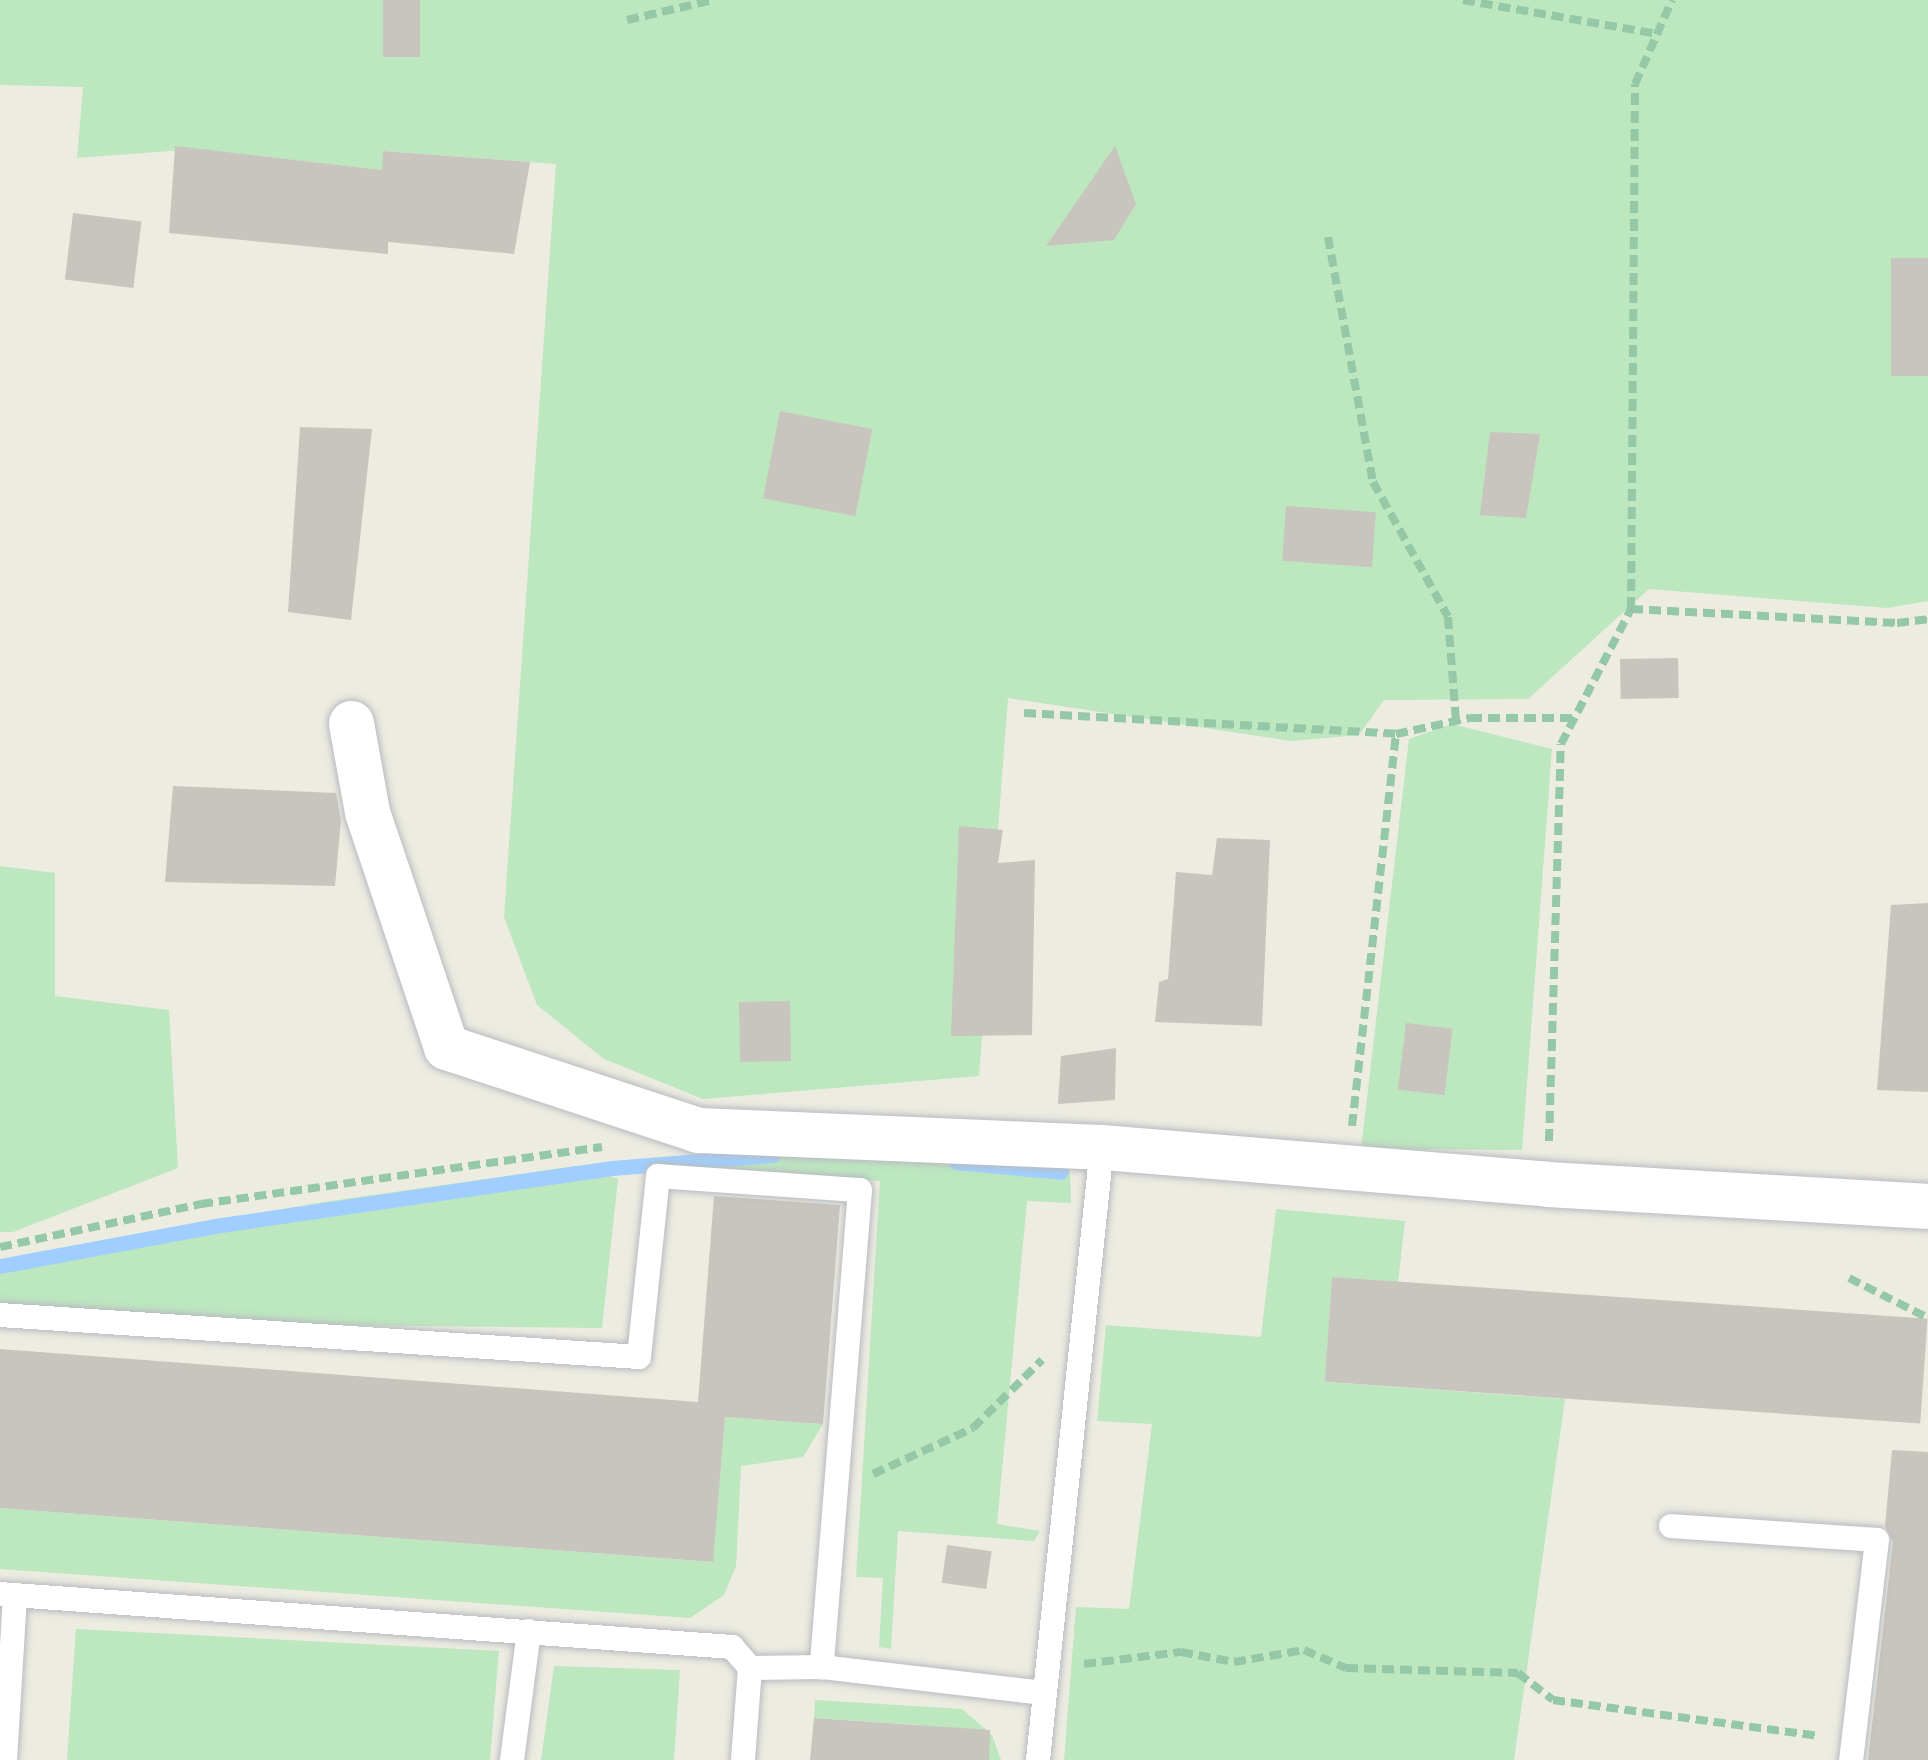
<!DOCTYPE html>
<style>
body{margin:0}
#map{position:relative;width:1928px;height:1760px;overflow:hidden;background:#edece1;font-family:Barlow,sans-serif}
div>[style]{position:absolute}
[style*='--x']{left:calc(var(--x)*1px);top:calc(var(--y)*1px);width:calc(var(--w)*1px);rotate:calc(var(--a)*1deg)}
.green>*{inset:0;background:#bce7bf}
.stream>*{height:15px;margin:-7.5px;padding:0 7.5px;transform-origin:7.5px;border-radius:7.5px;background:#a0cfff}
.building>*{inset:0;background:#c8c5be;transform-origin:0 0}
.path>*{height:8px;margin-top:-4px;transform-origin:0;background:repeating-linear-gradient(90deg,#95c8a6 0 12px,transparent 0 18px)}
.roads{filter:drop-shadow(0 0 3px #b9bbc1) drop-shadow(0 0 3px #b9bbc1)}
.lane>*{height:24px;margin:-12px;padding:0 12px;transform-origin:12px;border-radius:12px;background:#fff}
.street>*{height:45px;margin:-22.5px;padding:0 22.5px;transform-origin:22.5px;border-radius:22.5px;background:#fff}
span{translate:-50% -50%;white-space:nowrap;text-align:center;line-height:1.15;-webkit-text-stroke:9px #fff;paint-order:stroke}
</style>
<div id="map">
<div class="green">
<div style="clip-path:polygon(0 0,1928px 0,1928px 601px,1887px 608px,1649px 589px,1528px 699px,1384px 700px,1359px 735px,1292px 741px,1008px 698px,979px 1076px,703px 1099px,604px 1059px,537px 1005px,504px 917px,556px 164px,384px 151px,382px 170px,196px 149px,77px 158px,83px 87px,0 85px)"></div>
<div style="clip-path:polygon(1452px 724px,1552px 749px,1522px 1150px,1361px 1149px,1409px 739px)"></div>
<div style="clip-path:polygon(0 866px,55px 873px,55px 996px,169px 1010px,178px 1168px,13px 1232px,0 1232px)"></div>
<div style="clip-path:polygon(753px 1146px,1057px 1157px,1070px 1171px,1071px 1203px,1027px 1201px,997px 1524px,1040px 1531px,1034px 1541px,898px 1531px,891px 1649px,879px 1647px,883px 1578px,856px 1577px,880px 1181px,677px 1168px)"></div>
<div style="clip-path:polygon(576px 1166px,618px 1179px,602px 1328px,330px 1325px,0 1304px,0 1265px,24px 1255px,317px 1203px)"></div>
<div style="clip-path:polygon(1276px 1209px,1405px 1221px,1398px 1282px,1332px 1277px,1325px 1382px,1565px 1399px,1514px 1760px,1064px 1760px,1076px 1607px,1129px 1609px,1152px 1424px,1097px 1421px,1106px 1325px,1261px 1337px)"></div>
<div style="clip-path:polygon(725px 1417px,823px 1424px,803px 1457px,741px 1466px,736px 1566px,724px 1595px,690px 1618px,0 1569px,0 1508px,712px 1562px)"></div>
<div style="clip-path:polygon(76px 1629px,499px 1651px,490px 1760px,67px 1760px)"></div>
<div style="clip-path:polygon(554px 1666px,680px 1670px,674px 1760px,541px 1760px)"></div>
<div style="clip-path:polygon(815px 1700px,962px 1709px,992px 1735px,1001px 1760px,920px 1760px,922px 1725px,814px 1718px)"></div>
</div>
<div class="stream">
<div style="--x:956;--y:1162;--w:105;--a:5.4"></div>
<div style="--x:0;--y:1266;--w:225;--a:-10.5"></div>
<div style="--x:221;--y:1225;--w:395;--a:-8.3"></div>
<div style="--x:612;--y:1168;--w:161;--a:-4.6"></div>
</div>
<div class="building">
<div style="left:383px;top:0;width:37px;height:57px"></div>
<div style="clip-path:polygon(175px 146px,382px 170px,383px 151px,530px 162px,514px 254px,388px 242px,388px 254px,169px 233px)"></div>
<div style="clip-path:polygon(1115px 146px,1136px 204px,1114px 240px,1046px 246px)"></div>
<div style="left:73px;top:213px;width:69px;height:67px;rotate:7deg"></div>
<div style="left:1928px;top:258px;width:118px;height:37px;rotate:90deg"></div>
<div style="left:780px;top:411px;width:94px;height:89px;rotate:11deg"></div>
<div style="clip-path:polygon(300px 427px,372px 429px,351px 620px,288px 612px)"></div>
<div style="clip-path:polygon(1490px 432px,1540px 434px,1526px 518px,1480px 515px)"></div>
<div style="left:1286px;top:506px;width:90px;height:55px;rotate:4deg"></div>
<div style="left:1678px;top:658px;width:40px;height:58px;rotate:89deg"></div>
<div style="clip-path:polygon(173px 786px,336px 793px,341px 820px,335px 886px,165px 882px)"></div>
<div style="clip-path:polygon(959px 826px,1003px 830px,998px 863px,1035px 860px,1032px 1035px,951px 1036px)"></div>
<div style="clip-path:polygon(1217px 838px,1270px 840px,1262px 1026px,1155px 1022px,1159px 982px,1168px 979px,1176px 872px,1212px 875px)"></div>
<div style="clip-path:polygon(1928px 903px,1928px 1092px,1877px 1090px,1891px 905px)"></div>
<div style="left:790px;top:1001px;width:60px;height:51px;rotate:89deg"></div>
<div style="left:1406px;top:1023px;width:47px;height:67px;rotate:7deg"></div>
<div style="clip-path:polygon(1116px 1048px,1115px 1100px,1058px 1104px,1061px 1056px)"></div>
<div style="clip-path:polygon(714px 1196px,840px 1205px,823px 1424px,725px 1417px,713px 1562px,0 1508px,0 1349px,698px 1402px)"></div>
<div style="left:1332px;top:1277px;width:597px;height:105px;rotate:4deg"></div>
<div style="clip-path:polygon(1892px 1450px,1928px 1452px,1928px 1760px,1868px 1760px,1893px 1542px,1885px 1526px)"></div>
<div style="left:947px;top:1545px;width:45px;height:38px;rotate:8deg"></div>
<div style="clip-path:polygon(814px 1718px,990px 1730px,989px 1760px,810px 1760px)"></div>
</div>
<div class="path">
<div style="--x:1463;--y:0;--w:197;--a:9.9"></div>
<div style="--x:627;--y:20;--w:88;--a:-13.1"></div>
<div style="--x:1328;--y:237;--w:249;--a:79.6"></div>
<div style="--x:1373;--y:482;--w:154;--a:60.9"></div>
<div style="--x:1448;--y:617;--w:105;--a:85.6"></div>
<div style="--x:1631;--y:609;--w:266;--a:3"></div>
<div style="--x:1897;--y:623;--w:31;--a:-7"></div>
<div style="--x:1024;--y:713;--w:373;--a:3.2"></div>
<div style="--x:1396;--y:734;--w:76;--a:-12.2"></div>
<div style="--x:1470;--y:718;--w:105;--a:0"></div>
<div style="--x:1352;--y:1126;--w:394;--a:-83.6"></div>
<div style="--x:1549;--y:1141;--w:397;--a:-88.3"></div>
<div style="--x:1561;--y:744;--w:152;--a:-62.6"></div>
<div style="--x:1631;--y:609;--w:525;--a:-89.56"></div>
<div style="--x:1635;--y:84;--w:92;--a:-66.2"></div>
<div style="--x:0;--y:1247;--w:206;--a:-12.1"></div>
<div style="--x:201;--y:1204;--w:405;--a:-8.1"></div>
<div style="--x:1849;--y:1278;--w:89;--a:26.9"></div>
<div style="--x:873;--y:1474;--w:110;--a:-24.7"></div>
<div style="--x:973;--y:1428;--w:97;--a:-44.6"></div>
<div style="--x:1084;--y:1664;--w:98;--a:-7.1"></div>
<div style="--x:1181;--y:1652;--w:54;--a:10.7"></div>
<div style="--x:1234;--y:1662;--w:71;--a:-9.7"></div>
<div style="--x:1304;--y:1650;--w:46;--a:23.2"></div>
<div style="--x:1346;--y:1668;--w:172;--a:1.7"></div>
<div style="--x:1518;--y:1673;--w:44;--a:37.6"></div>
<div style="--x:1553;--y:1700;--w:269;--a:7.7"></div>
</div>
<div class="roads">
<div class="lane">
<div style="--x:0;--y:1315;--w:640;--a:3.76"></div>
<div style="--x:639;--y:1357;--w:182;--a:-84"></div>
<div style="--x:658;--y:1176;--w:202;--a:4"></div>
<div style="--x:860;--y:1190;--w:479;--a:94.6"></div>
<div style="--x:822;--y:1667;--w:72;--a:179.2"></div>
<div style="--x:750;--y:1668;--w:92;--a:94.4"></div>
<div style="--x:1671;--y:1526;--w:206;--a:3.9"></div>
<div style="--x:1877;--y:1540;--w:222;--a:96.7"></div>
<div style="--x:0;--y:1594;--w:734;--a:4.14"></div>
<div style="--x:732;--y:1647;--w:28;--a:49"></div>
<div style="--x:822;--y:1667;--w:224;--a:6.7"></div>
<div style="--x:5;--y:1760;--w:165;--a:-86.5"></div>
<div style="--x:512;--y:1760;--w:130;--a:-82.5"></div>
<div style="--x:1038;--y:1760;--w:616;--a:-84.04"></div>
</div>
<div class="street">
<div style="--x:351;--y:723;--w:90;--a:79.8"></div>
<div style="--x:367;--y:812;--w:248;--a:71.4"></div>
<div style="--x:446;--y:1047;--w:265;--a:18.2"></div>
<div style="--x:698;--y:1130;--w:404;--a:2.4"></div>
<div style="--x:1102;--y:1147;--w:448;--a:4.7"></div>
<div style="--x:1548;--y:1184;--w:381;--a:3.3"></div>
</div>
</div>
</div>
